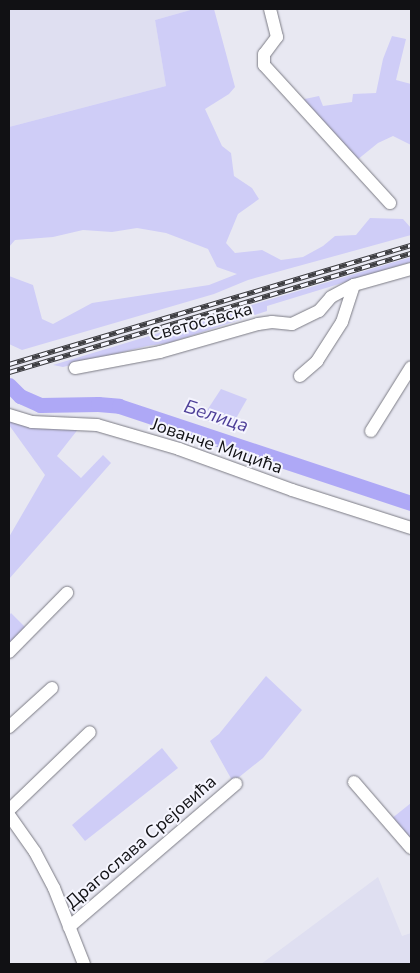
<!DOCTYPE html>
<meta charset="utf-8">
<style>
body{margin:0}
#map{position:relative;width:420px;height:973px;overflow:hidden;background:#e8e8f2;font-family:"Nunito Sans",sans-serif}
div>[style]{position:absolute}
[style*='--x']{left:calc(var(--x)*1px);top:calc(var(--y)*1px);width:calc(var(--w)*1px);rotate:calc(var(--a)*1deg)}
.built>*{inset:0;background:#dfdff1}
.green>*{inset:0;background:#cfcdf7}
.river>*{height:15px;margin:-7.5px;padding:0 7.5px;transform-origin:7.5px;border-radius:7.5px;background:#aea8f6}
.roads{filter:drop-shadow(0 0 1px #7b7b84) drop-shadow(0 0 1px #7b7b84)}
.minor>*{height:12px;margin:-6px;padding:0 6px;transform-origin:6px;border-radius:6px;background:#fff}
.rail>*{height:4.5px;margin-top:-2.25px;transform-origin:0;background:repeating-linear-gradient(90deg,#f5f5fe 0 8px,#3e3e42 0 16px);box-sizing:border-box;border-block:1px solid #3e3e42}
span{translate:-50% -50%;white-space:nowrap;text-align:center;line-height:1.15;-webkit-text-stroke:4px #f5f5fe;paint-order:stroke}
.street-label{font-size:18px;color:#111114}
.water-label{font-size:19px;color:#4e3f98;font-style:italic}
.frame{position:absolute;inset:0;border:10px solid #111114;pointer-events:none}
</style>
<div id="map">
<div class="built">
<div style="clip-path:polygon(9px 9px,194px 9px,155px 20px,166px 86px,9px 127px)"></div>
<div style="clip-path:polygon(378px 877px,402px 936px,411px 933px,411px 964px,261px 964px)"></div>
</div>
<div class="green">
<div style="clip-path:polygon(194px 9px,214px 9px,235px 87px,229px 94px,205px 109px,222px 146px,231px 153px,234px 176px,252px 188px,259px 199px,238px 214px,226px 243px,235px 253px,262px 250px,281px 260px,303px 257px,323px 246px,335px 236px,356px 235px,370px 218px,403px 219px,411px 228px,411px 235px,248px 280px,214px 294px,22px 350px,9px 344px,9px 276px,33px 285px,42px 319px,53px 324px,92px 303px,209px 285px,237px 274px,217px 267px,208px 249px,166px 233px,137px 228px,112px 232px,83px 230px,53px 237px,15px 240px,9px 247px,9px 127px,166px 86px,155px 20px)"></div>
<div style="clip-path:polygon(392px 36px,406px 39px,396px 80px,411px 84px,411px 145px,393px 136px,378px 143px,357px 160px,300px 100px,319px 96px,323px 106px,352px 102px,353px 94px,376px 93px,383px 59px)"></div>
<div style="clip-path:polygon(411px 257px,411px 262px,267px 306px,267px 311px,169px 343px,147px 346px,63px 367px,53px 365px)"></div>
<div style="clip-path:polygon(221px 389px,247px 399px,230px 429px,202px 418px)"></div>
<div style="clip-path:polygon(9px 418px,41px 428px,79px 428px,57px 456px,81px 478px,103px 455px,111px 463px,9px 579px,9px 537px,45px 475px,9px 425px)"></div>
<div style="clip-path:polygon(11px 613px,26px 628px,9px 646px,9px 616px)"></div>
<div style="clip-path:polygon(266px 676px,302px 710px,263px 758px,233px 782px,210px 741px,219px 734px)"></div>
<div style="clip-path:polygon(162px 748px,178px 768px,85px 841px,72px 825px)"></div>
<div style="clip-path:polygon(411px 803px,411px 841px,391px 819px)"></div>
</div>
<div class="river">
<div style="--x:9;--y:385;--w:16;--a:45"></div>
<div style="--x:20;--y:396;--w:22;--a:24"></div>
<div style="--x:40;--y:405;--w:58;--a:-1"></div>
<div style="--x:98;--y:404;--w:21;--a:5"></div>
<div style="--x:119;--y:406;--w:308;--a:18.4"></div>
</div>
<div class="roads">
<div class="minor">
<div style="--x:270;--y:9;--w:29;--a:76"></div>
<div style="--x:277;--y:37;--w:21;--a:127"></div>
<div style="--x:264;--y:54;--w:11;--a:90"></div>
<div style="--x:264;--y:65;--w:187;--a:47.6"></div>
<div style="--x:75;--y:368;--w:86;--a:-10.7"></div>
<div style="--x:160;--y:352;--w:102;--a:-15.9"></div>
<div style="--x:258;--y:324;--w:14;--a:-8"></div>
<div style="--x:272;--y:322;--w:20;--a:6"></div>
<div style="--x:292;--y:324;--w:30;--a:-26"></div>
<div style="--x:319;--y:311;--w:18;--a:-49"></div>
<div style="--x:331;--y:297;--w:26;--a:-28"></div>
<div style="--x:354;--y:285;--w:59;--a:-15.7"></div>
<div style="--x:300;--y:376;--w:23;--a:-41"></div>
<div style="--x:317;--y:361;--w:46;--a:-57.3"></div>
<div style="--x:342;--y:322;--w:39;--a:-72"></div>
<div style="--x:9;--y:415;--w:24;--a:17"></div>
<div style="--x:32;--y:422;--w:65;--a:2.6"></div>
<div style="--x:97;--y:425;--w:85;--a:16.3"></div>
<div style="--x:179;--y:449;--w:120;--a:19.9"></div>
<div style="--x:292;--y:490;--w:125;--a:17.7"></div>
<div style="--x:371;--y:431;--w:75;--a:-58"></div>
<div style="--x:9;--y:652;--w:83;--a:-45.5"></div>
<div style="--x:9;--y:727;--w:58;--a:-42.2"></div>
<div style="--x:354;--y:782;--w:87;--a:49.2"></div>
<div style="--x:9;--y:810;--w:112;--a:-43.9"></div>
<div style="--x:9;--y:815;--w:45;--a:54.9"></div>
<div style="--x:35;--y:852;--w:41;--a:62.2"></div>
<div style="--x:54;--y:888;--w:82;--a:68.5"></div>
<div style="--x:69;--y:927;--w:220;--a:-40.6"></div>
</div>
</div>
<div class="rail">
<div style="--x:9;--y:364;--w:419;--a:-16.5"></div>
<div style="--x:9;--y:372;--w:419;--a:-16.5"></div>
</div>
<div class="street-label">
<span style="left:201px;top:322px;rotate:-15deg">Светосавска</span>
<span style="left:217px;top:446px;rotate:19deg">Јованче Мицића</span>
<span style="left:141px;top:842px;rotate:-41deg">Драгослава Срејовића</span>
</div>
<div class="water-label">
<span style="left:216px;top:417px;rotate:18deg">Белица</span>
</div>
<div class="frame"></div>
</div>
